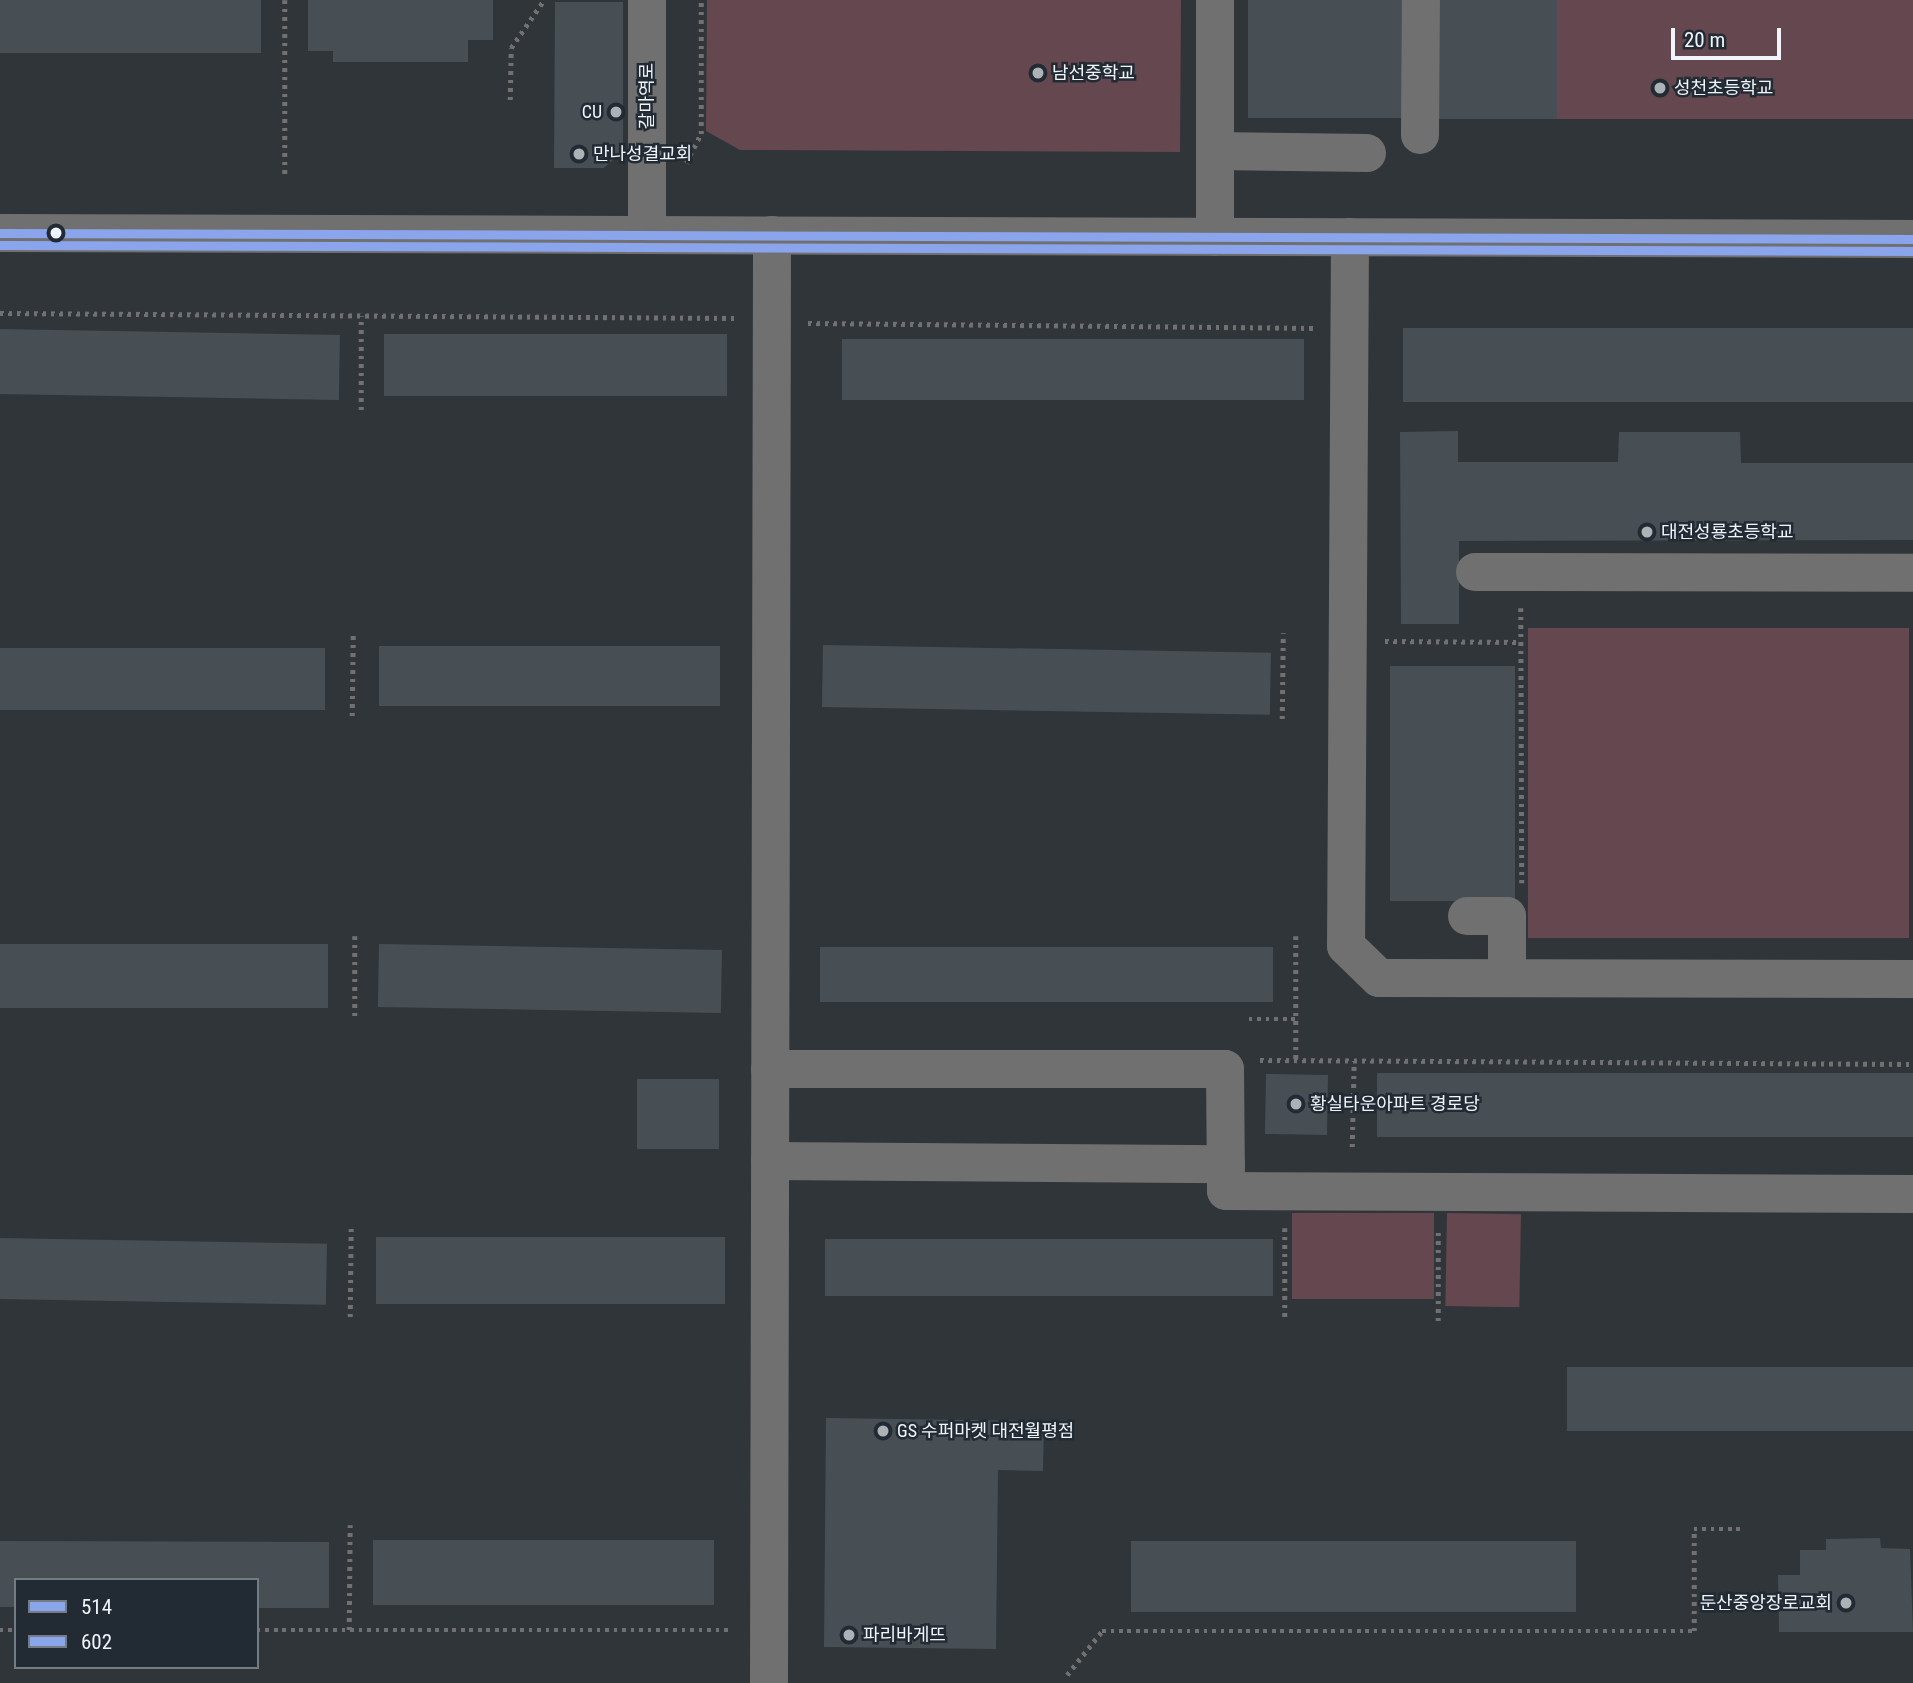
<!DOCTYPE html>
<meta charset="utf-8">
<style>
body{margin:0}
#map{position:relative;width:1913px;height:1683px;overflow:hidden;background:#303539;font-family:"Roboto Condensed","Noto Sans KR",sans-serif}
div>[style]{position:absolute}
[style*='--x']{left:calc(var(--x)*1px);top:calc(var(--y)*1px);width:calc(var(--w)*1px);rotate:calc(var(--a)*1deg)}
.green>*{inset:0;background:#65474f;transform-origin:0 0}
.building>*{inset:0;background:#474f55;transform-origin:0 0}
.path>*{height:4.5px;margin-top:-2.25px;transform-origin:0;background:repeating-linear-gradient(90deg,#717173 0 3.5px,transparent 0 8.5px)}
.minor>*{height:38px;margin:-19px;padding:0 19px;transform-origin:19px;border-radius:19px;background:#717071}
.bus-1>*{height:9px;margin:-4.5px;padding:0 4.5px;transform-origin:4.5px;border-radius:4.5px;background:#8ba5ed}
.bus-2>*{height:9px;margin:-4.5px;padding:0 4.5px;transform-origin:4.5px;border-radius:4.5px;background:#8ba5ed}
.dots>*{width:19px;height:19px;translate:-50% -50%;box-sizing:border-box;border:4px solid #222b33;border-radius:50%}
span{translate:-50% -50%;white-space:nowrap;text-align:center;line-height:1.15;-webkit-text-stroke:5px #222b33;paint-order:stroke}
.poi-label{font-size:18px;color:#eff5fa}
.left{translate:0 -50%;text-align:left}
.right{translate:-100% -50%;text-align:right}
.street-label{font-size:18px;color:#eff5fa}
.legend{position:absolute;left:14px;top:1578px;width:245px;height:91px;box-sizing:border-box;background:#222b33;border:2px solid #747c83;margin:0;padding:9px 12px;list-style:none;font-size:21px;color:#eff5fa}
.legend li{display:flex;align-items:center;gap:14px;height:35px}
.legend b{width:35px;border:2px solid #747c83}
.scale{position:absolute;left:1671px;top:28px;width:110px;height:32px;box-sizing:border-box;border:4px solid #eff5fa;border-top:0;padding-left:9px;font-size:21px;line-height:24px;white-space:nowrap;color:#eff5fa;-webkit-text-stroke:5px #222b33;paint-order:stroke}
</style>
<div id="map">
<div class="green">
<div style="clip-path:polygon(707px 0,1181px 0,1180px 152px,740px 150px,706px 131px)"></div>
<div style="left:1557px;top:0;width:356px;height:119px"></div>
<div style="left:1909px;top:628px;width:310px;height:381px;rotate:90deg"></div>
<div style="left:1292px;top:1213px;width:142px;height:86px"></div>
<div style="left:1447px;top:1213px;width:74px;height:93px;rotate:1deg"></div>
</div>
<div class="building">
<div style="left:0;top:0;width:261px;height:53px"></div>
<div style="clip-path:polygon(308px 0,493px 0,493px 40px,468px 40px,468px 62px,333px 62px,333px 51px,308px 51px)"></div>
<div style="left:1248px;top:0;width:157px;height:118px"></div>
<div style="left:1434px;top:0;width:123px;height:119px"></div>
<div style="clip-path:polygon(555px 2px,623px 2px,623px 151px,604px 168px,554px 168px)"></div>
<div style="left:1403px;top:328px;width:510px;height:74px"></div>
<div style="left:0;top:329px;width:340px;height:65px;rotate:1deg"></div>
<div style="left:384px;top:334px;width:343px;height:62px"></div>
<div style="left:842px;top:339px;width:462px;height:61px"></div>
<div style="clip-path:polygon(1458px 431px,1458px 462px,1618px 462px,1619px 432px,1740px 432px,1741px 463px,1913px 463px,1913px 540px,1459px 541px,1459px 624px,1401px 624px,1400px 432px)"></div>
<div style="left:823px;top:645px;width:448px;height:62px;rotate:1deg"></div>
<div style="left:379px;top:646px;width:341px;height:60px"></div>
<div style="left:0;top:648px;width:325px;height:62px"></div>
<div style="left:1515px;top:666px;width:235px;height:125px;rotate:90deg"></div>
<div style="left:0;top:944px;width:328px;height:64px"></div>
<div style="left:379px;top:944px;width:343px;height:63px;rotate:1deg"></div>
<div style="left:820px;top:947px;width:453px;height:55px"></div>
<div style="left:1377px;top:1073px;width:536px;height:64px"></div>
<div style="left:1266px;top:1074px;width:62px;height:60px;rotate:1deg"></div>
<div style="left:637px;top:1079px;width:82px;height:70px"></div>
<div style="left:376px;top:1237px;width:349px;height:67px"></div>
<div style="left:0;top:1238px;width:327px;height:61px;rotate:1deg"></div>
<div style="left:825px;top:1239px;width:448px;height:57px"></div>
<div style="left:1567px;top:1367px;width:346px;height:64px"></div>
<div style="clip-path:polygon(826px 1418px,1044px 1421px,1043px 1471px,998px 1470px,996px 1649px,824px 1647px)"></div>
<div style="clip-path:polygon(1880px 1538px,1881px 1548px,1910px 1549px,1913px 1632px,1779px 1632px,1778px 1575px,1800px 1575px,1800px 1550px,1826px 1550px,1826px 1539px)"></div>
<div style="left:373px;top:1540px;width:341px;height:65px"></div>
<div style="clip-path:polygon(0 1541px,329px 1542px,329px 1608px,257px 1608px,257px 1580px,16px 1580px,16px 1607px,0 1607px)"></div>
<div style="left:1131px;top:1541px;width:445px;height:71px"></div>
</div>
<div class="path">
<div style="--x:285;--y:0;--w:175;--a:90"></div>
<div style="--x:510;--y:100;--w:52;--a:-88.9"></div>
<div style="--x:511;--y:48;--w:58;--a:-55.5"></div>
<div style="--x:686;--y:163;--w:33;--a:-63"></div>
<div style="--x:701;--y:134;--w:134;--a:-90"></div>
<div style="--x:0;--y:313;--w:734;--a:0.39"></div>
<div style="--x:808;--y:323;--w:505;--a:0.57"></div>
<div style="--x:361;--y:410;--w:94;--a:-90"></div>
<div style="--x:1521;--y:608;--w:275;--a:89.8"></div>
<div style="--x:1385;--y:641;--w:136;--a:0.4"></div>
<div style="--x:352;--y:716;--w:84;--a:-89.3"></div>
<div style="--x:1282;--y:719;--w:86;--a:-89.3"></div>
<div style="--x:355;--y:936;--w:80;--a:90"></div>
<div style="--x:1296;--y:936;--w:124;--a:90"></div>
<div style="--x:1249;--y:1019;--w:47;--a:0"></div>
<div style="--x:1260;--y:1060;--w:653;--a:0.35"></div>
<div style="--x:1352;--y:1147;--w:86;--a:-88.7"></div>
<div style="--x:1285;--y:1228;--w:93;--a:90"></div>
<div style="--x:350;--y:1317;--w:93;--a:-89.4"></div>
<div style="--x:1438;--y:1321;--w:93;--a:-90"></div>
<div style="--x:0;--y:1630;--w:16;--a:0"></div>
<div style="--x:257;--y:1630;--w:473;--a:0"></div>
<div style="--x:349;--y:1630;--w:105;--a:-89.5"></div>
<div style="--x:1067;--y:1675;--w:56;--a:-51.5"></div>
<div style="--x:1102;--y:1631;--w:592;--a:0"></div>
<div style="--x:1694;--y:1631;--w:102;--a:-90"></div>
<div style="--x:1694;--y:1529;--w:49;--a:0"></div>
</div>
<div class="minor">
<div style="--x:647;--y:0;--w:235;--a:90"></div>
<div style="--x:1420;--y:135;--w:135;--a:-89.6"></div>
<div style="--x:1215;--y:151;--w:152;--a:0.8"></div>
<div style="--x:0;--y:233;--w:1913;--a:0.18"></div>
<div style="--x:1215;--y:237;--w:237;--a:-90"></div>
<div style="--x:1350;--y:237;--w:709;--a:90.32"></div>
<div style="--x:1346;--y:946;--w:46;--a:44.1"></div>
<div style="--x:1379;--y:978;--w:534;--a:0.11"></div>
<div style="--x:1475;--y:572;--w:438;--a:0.1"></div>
<div style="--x:1467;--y:916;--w:40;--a:0"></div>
<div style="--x:1507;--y:916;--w:62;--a:90"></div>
<div style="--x:770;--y:1069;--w:455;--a:0"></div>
<div style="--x:1225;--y:1069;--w:122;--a:89.5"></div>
<div style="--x:1226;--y:1191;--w:687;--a:0.25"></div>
<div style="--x:770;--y:1161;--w:456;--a:0.4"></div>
<div style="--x:769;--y:1683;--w:1448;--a:-89.88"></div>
</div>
<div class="bus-1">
<div style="--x:0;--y:233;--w:1913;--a:0.18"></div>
</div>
<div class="bus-2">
<div style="--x:0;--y:245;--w:1913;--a:0.18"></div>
</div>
<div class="dots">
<div style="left:1038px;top:73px;background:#acb2b6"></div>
<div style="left:1660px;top:88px;background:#acb2b6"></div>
<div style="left:616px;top:112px;background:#acb2b6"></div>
<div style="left:579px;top:154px;background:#acb2b6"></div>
<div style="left:56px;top:233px;background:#eff5fa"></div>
<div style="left:1647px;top:532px;background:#acb2b6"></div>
<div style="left:1296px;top:1104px;background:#acb2b6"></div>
<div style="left:883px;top:1431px;background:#acb2b6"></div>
<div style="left:1846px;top:1603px;background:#acb2b6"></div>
<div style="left:849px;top:1635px;background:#acb2b6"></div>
</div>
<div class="poi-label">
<span class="left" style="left:1052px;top:73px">남선중학교</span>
<span class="left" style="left:1674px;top:88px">성천초등학교</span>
<span class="right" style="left:602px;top:112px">CU</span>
<span class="left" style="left:593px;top:154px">만나성결교회</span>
<span class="left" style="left:1661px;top:532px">대전성룡초등학교</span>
<span class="left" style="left:1310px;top:1104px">황실타운아파트 경로당</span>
<span class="left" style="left:897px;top:1431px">GS 수퍼마켓 대전월평점</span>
<span class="right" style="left:1832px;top:1603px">둔산중앙장로교회</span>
<span class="left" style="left:863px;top:1635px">파리바게뜨</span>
</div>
<div class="street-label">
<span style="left:647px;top:96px;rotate:-90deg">갈마역로</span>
</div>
<ul class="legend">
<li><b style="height:9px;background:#8ba5ed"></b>514</li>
<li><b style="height:9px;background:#8ba5ed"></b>602</li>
</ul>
<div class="scale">20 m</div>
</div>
